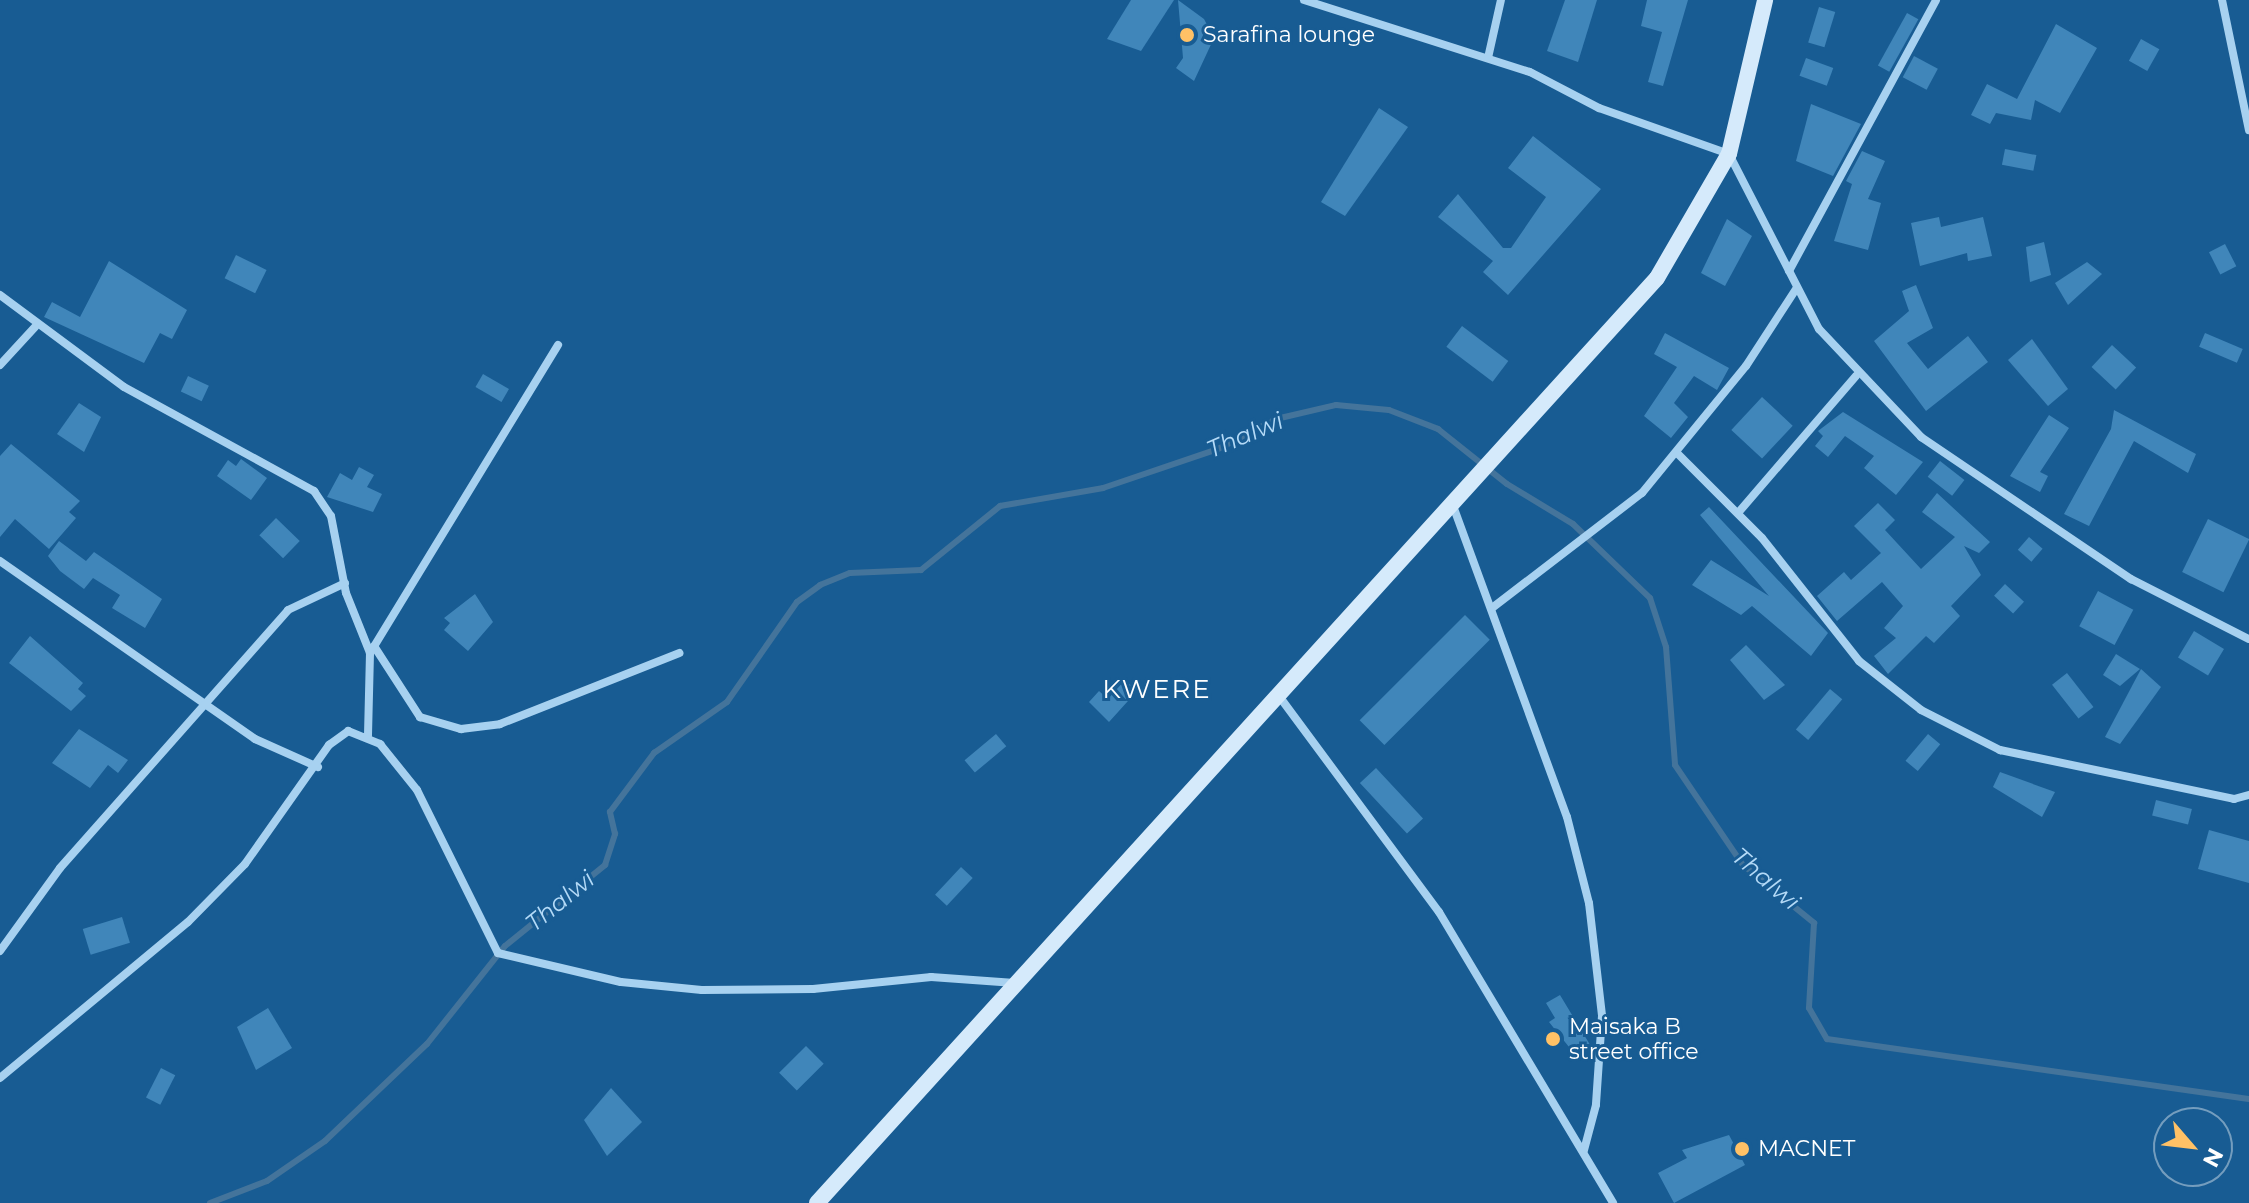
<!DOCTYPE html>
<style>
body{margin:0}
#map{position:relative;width:2249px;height:1203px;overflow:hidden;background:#185c93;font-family:Montserrat,sans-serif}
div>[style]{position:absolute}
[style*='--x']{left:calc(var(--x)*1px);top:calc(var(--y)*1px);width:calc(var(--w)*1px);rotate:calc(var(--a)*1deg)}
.stream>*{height:6px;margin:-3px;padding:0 3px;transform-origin:3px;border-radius:3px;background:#44749b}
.building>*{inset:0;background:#4086ba;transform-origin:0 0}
.street>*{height:8px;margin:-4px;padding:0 4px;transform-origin:4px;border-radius:4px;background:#a7d1f0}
.secondary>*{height:16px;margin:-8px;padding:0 8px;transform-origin:8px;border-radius:8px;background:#d5eafb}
.dots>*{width:22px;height:22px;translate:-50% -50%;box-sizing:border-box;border:4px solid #185c93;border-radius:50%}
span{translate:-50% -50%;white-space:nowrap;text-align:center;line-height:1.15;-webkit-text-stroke:6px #185c93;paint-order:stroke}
.poi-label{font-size:22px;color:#fff}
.left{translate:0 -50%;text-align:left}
.water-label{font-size:24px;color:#b4daf7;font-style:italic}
.quarter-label{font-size:26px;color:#fff;letter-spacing:2px}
.north{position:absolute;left:2153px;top:1107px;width:80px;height:80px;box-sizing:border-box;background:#185c93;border:2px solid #749dbe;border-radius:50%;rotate:118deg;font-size:22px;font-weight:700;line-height:32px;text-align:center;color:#fff}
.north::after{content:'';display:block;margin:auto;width:28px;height:36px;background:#ffc166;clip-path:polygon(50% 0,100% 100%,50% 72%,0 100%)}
</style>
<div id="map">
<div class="stream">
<div style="--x:210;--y:1203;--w:61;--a:-21.1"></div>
<div style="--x:267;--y:1181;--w:70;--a:-34.6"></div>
<div style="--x:325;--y:1141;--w:141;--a:-43.6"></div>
<div style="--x:427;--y:1044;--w:125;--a:-51.5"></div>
<div style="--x:505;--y:946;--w:129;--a:-39"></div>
<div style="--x:605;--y:865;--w:33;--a:-72"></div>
<div style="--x:615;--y:834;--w:23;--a:-103"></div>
<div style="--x:610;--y:812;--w:74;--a:-53.3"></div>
<div style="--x:654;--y:753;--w:89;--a:-34.9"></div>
<div style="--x:727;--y:702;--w:122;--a:-55"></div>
<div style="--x:797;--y:602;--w:29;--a:-36"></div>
<div style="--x:820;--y:585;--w:32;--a:-22"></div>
<div style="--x:850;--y:573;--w:71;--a:-2.4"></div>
<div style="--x:921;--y:570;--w:102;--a:-39"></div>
<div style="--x:1000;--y:506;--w:105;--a:-9.9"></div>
<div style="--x:1103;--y:488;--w:121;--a:-18.7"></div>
<div style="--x:1218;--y:449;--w:65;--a:-27.3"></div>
<div style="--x:1276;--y:419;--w:62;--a:-13.1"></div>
<div style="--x:1336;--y:405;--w:53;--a:5.4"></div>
<div style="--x:1389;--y:410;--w:53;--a:21.2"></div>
<div style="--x:1438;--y:429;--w:88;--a:38.6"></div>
<div style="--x:1507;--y:484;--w:77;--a:31.2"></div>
<div style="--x:1573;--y:524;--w:107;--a:43.9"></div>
<div style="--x:1650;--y:598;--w:52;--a:71.9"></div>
<div style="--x:1666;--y:647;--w:118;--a:85.6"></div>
<div style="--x:1675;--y:765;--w:121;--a:55.8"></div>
<div style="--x:1743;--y:865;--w:92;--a:39.2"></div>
<div style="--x:1814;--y:923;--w:85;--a:93.4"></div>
<div style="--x:1809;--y:1008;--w:36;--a:60"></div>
<div style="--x:1827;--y:1039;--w:426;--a:8.1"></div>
</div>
<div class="building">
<div style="clip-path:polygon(1131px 0,1174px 0,1141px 51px,1107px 39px)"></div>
<div style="clip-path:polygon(1178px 0,1204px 19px,1214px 38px,1194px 81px,1176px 68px,1183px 58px)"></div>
<div style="clip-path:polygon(1565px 0,1597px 0,1578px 62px,1547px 51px)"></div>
<div style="clip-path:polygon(1647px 0,1688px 0,1663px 86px,1648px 82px,1662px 32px,1641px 26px)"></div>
<div style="left:1819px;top:7px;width:17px;height:37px;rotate:17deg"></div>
<div style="left:1907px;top:13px;width:13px;height:60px;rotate:29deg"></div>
<div style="clip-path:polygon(2056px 24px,2097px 48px,2060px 113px,2035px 100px,2031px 120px,1996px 113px,1990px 124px,1971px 115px,1987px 84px,2017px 99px)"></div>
<div style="left:2141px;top:39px;width:21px;height:25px;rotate:29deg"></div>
<div style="left:1914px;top:56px;width:27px;height:24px;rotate:28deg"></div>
<div style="left:1806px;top:58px;width:29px;height:19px;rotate:20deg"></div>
<div style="clip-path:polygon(1811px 104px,1861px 124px,1833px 176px,1796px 161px)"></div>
<div style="clip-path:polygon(1379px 108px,1408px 127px,1345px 216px,1321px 202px)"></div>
<div style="clip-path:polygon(1533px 136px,1601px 189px,1508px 295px,1483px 272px,1493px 261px,1438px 217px,1458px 194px,1503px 248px,1511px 248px,1546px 197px,1508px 168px)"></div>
<div style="left:2005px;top:149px;width:32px;height:16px;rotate:11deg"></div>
<div style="clip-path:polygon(1862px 151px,1885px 161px,1868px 199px,1881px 203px,1868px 250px,1834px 241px,1852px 184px,1846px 181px)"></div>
<div style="clip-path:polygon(1939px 217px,1941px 227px,1983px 217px,1992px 256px,1968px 261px,1967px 253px,1920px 266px,1911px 223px)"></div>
<div style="clip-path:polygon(1727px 219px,1752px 236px,1725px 286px,1701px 273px)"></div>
<div style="clip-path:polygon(2044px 242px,2051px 275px,2030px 282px,2026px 247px)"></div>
<div style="left:2225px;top:244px;width:25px;height:18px;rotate:63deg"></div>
<div style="left:236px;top:255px;width:34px;height:26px;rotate:26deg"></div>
<div style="clip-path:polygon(109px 261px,187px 310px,172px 339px,160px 333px,144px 363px,44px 317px,52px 302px,80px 317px)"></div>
<div style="clip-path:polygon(2087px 262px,2102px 274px,2068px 305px,2055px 283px)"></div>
<div style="clip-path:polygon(1916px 285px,1933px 328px,1907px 343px,1928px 369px,1968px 336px,1988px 362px,1926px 411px,1874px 341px,1909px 311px,1902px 291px)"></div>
<div style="left:1462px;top:326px;width:58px;height:26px;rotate:37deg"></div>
<div style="clip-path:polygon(1665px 333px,1729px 368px,1717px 390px,1694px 376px,1674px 403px,1688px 417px,1671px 438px,1644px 416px,1677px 367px,1654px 354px)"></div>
<div style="left:2205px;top:333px;width:41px;height:15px;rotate:23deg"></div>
<div style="clip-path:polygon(2032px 339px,2068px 389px,2048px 406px,2008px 360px)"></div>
<div style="left:2112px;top:345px;width:33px;height:30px;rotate:43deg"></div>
<div style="left:483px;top:374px;width:30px;height:15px;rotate:30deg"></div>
<div style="left:188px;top:376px;width:23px;height:17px;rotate:25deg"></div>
<div style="left:1762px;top:397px;width:42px;height:45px;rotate:43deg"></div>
<div style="clip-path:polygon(79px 403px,101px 417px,84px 452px,57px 434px)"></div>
<div style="clip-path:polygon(2114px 410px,2196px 454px,2188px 473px,2134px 441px,2089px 526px,2064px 514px,2111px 429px)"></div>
<div style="clip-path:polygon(1843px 412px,1923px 462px,1896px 495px,1864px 468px,1874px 456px,1845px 436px,1828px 457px,1815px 446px,1823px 436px,1818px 431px)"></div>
<div style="clip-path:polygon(2049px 415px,2069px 428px,2040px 472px,2048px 476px,2040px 492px,2010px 476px)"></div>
<div style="clip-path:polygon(11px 444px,80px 501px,69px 512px,76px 518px,49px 549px,15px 519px,0 537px,0 456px)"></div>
<div style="clip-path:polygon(241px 459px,267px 478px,251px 500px,217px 476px,228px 460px,236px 466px)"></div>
<div style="left:1940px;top:461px;width:31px;height:20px;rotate:38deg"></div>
<div style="clip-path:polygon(359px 467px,374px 475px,367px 487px,382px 494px,373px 512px,327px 497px,340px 473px,352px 480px)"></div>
<div style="clip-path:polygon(1937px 493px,1990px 542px,1979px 553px,1964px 546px,1981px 575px,1951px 606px,1960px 616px,1934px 643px,1926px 636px,1888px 674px,1874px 656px,1896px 638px,1884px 628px,1903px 606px,1882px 582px,1837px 621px,1817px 596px,1844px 572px,1851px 580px,1881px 553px,1854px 526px,1878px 503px,1895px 520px,1885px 530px,1921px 569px,1955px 537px,1922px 512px)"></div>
<div style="clip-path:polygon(1709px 507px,1828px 633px,1811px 656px,1752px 606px,1741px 615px,1692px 585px,1711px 560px,1769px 596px,1700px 515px)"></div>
<div style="left:276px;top:518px;width:33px;height:24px;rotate:44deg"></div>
<div style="left:2208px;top:519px;width:46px;height:59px;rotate:26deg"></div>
<div style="left:2029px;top:537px;width:18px;height:17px;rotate:41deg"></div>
<div style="clip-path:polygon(59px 541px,86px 561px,94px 552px,162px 599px,145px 628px,112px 608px,120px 595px,93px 578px,84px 589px,60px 571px,48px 556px)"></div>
<div style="left:2005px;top:584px;width:26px;height:16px;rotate:43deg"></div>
<div style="left:2098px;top:591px;width:40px;height:40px;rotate:28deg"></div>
<div style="clip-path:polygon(475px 594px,493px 622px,468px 651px,444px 630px,450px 623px,444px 618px)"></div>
<div style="left:1465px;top:615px;width:35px;height:149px;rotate:45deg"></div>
<div style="left:2194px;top:631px;width:35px;height:31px;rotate:31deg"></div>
<div style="clip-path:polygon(30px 636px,83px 683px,78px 689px,86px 696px,71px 711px,9px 663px)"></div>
<div style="clip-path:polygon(1746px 645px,1785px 685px,1764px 700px,1730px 660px)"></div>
<div style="clip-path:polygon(2116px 654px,2140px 669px,2120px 686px,2103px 675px)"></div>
<div style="clip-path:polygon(2141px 669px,2161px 687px,2120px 744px,2105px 737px)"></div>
<div style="left:2067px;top:673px;width:43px;height:19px;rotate:52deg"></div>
<div style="clip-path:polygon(1125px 680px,1137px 691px,1109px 722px,1089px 702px,1099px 691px,1108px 699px)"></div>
<div style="left:1830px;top:689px;width:16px;height:53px;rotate:40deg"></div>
<div style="clip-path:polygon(79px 729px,128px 760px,118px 773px,108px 765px,90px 788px,52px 763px)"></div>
<div style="left:996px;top:734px;width:16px;height:41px;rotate:50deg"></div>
<div style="left:1928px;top:734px;width:16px;height:35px;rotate:40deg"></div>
<div style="left:1376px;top:768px;width:69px;height:22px;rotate:47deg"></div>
<div style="clip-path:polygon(2000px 772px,2055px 792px,2042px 817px,1993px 787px)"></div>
<div style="left:2156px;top:800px;width:37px;height:16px;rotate:14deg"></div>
<div style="clip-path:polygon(2209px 830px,2249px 841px,2249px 883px,2198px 869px)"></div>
<div style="left:961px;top:867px;width:16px;height:38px;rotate:43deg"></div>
<div style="left:122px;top:917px;width:27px;height:41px;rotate:73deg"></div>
<div style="clip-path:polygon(1560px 995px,1592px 1048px,1577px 1057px,1549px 1022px,1555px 1018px,1546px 1003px)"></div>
<div style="clip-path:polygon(268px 1008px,292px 1048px,256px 1070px,237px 1027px)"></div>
<div style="left:806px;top:1046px;width:25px;height:38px;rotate:45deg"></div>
<div style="left:161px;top:1068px;width:16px;height:33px;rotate:27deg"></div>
<div style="clip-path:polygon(611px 1088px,642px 1122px,607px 1156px,584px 1120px)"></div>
<div style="clip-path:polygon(1729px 1135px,1745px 1165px,1674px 1203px,1658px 1173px,1687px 1158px,1682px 1150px)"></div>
</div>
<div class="street">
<div style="--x:1304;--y:0;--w:237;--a:17.7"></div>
<div style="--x:1530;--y:72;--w:78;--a:27.6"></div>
<div style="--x:1599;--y:108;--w:138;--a:19.5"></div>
<div style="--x:1729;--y:154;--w:197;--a:62.8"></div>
<div style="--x:1819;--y:329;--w:149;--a:46.6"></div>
<div style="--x:1921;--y:437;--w:254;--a:34.1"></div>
<div style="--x:2131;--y:579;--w:132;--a:27"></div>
<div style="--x:2222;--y:0;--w:133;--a:78.3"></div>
<div style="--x:1488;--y:58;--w:59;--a:-77.4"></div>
<div style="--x:1789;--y:271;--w:308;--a:-61.5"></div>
<div style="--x:0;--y:295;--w:154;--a:36.6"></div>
<div style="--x:124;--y:387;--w:217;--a:28.7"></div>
<div style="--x:314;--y:491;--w:30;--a:56"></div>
<div style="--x:331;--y:516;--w:78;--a:79"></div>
<div style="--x:346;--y:593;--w:65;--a:68.2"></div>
<div style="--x:370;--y:653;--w:83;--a:91.4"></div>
<div style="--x:0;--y:365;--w:52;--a:-47.4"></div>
<div style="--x:1677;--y:453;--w:120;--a:45"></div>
<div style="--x:1762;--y:538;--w:157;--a:51.7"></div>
<div style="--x:1859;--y:661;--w:79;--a:38.3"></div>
<div style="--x:1921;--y:710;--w:89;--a:26.9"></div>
<div style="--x:2000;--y:750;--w:239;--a:11.8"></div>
<div style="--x:2234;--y:799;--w:16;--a:-15"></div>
<div style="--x:1452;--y:503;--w:334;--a:69.9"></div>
<div style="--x:1567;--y:817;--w:89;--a:75.7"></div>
<div style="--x:1589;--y:903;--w:114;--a:83.4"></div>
<div style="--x:1602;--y:1016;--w:89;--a:93.9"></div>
<div style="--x:1596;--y:1105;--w:47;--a:104.9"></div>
<div style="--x:1738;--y:513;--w:181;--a:-49.3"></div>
<div style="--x:0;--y:561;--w:311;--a:34.9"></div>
<div style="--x:255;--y:739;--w:69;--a:24"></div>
<div style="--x:1492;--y:608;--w:189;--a:-37.5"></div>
<div style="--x:1642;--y:493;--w:164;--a:-50.7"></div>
<div style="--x:1746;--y:366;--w:92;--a:-57"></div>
<div style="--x:374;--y:646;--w:85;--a:57.1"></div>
<div style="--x:420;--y:717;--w:43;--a:16.3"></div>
<div style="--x:461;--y:729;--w:39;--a:-7"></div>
<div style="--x:500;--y:724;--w:193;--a:-21.6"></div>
<div style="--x:370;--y:653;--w:361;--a:-58.6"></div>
<div style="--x:1279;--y:696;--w:269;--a:53.5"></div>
<div style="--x:1439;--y:912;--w:339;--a:59.1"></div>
<div style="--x:0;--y:951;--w:102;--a:-54.1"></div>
<div style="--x:60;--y:868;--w:344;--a:-48.5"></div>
<div style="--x:288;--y:610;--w:63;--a:-25.3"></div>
<div style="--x:0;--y:1078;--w:244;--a:-39.7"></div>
<div style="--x:188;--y:922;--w:81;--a:-45.5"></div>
<div style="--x:245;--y:864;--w:146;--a:-54.8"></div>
<div style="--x:329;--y:745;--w:24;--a:-36"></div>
<div style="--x:348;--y:731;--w:35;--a:22"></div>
<div style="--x:380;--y:744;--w:59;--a:51.2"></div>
<div style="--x:417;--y:790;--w:182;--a:63.6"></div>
<div style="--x:498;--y:953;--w:126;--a:13.3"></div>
<div style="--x:621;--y:982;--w:81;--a:5.6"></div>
<div style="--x:702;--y:990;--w:111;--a:-0.5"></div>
<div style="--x:813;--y:989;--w:119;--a:-5.8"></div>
<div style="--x:931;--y:977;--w:84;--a:4.1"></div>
</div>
<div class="secondary">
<div style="--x:817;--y:1203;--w:1249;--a:-47.76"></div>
<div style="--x:1657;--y:278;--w:143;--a:-59.9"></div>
<div style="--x:1729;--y:154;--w:158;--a:-76.8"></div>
</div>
<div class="dots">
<div style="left:1187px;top:35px;background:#ffc166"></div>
<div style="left:1553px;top:1039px;background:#ffc166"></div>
<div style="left:1742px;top:1149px;background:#ffc166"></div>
</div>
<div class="poi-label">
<span class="left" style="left:1203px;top:35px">Sarafina lounge</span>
<span class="left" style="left:1569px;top:1039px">Maisaka B<br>street office</span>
<span class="left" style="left:1758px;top:1149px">MACNET</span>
</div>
<div class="water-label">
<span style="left:1245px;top:435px;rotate:-23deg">Thalwi</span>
<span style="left:1766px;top:879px;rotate:41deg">Thalwi</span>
<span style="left:560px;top:901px;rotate:-39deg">Thalwi</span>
</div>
<div class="quarter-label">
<span style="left:1157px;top:690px">KWERE</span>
</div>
<div class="north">N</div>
</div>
